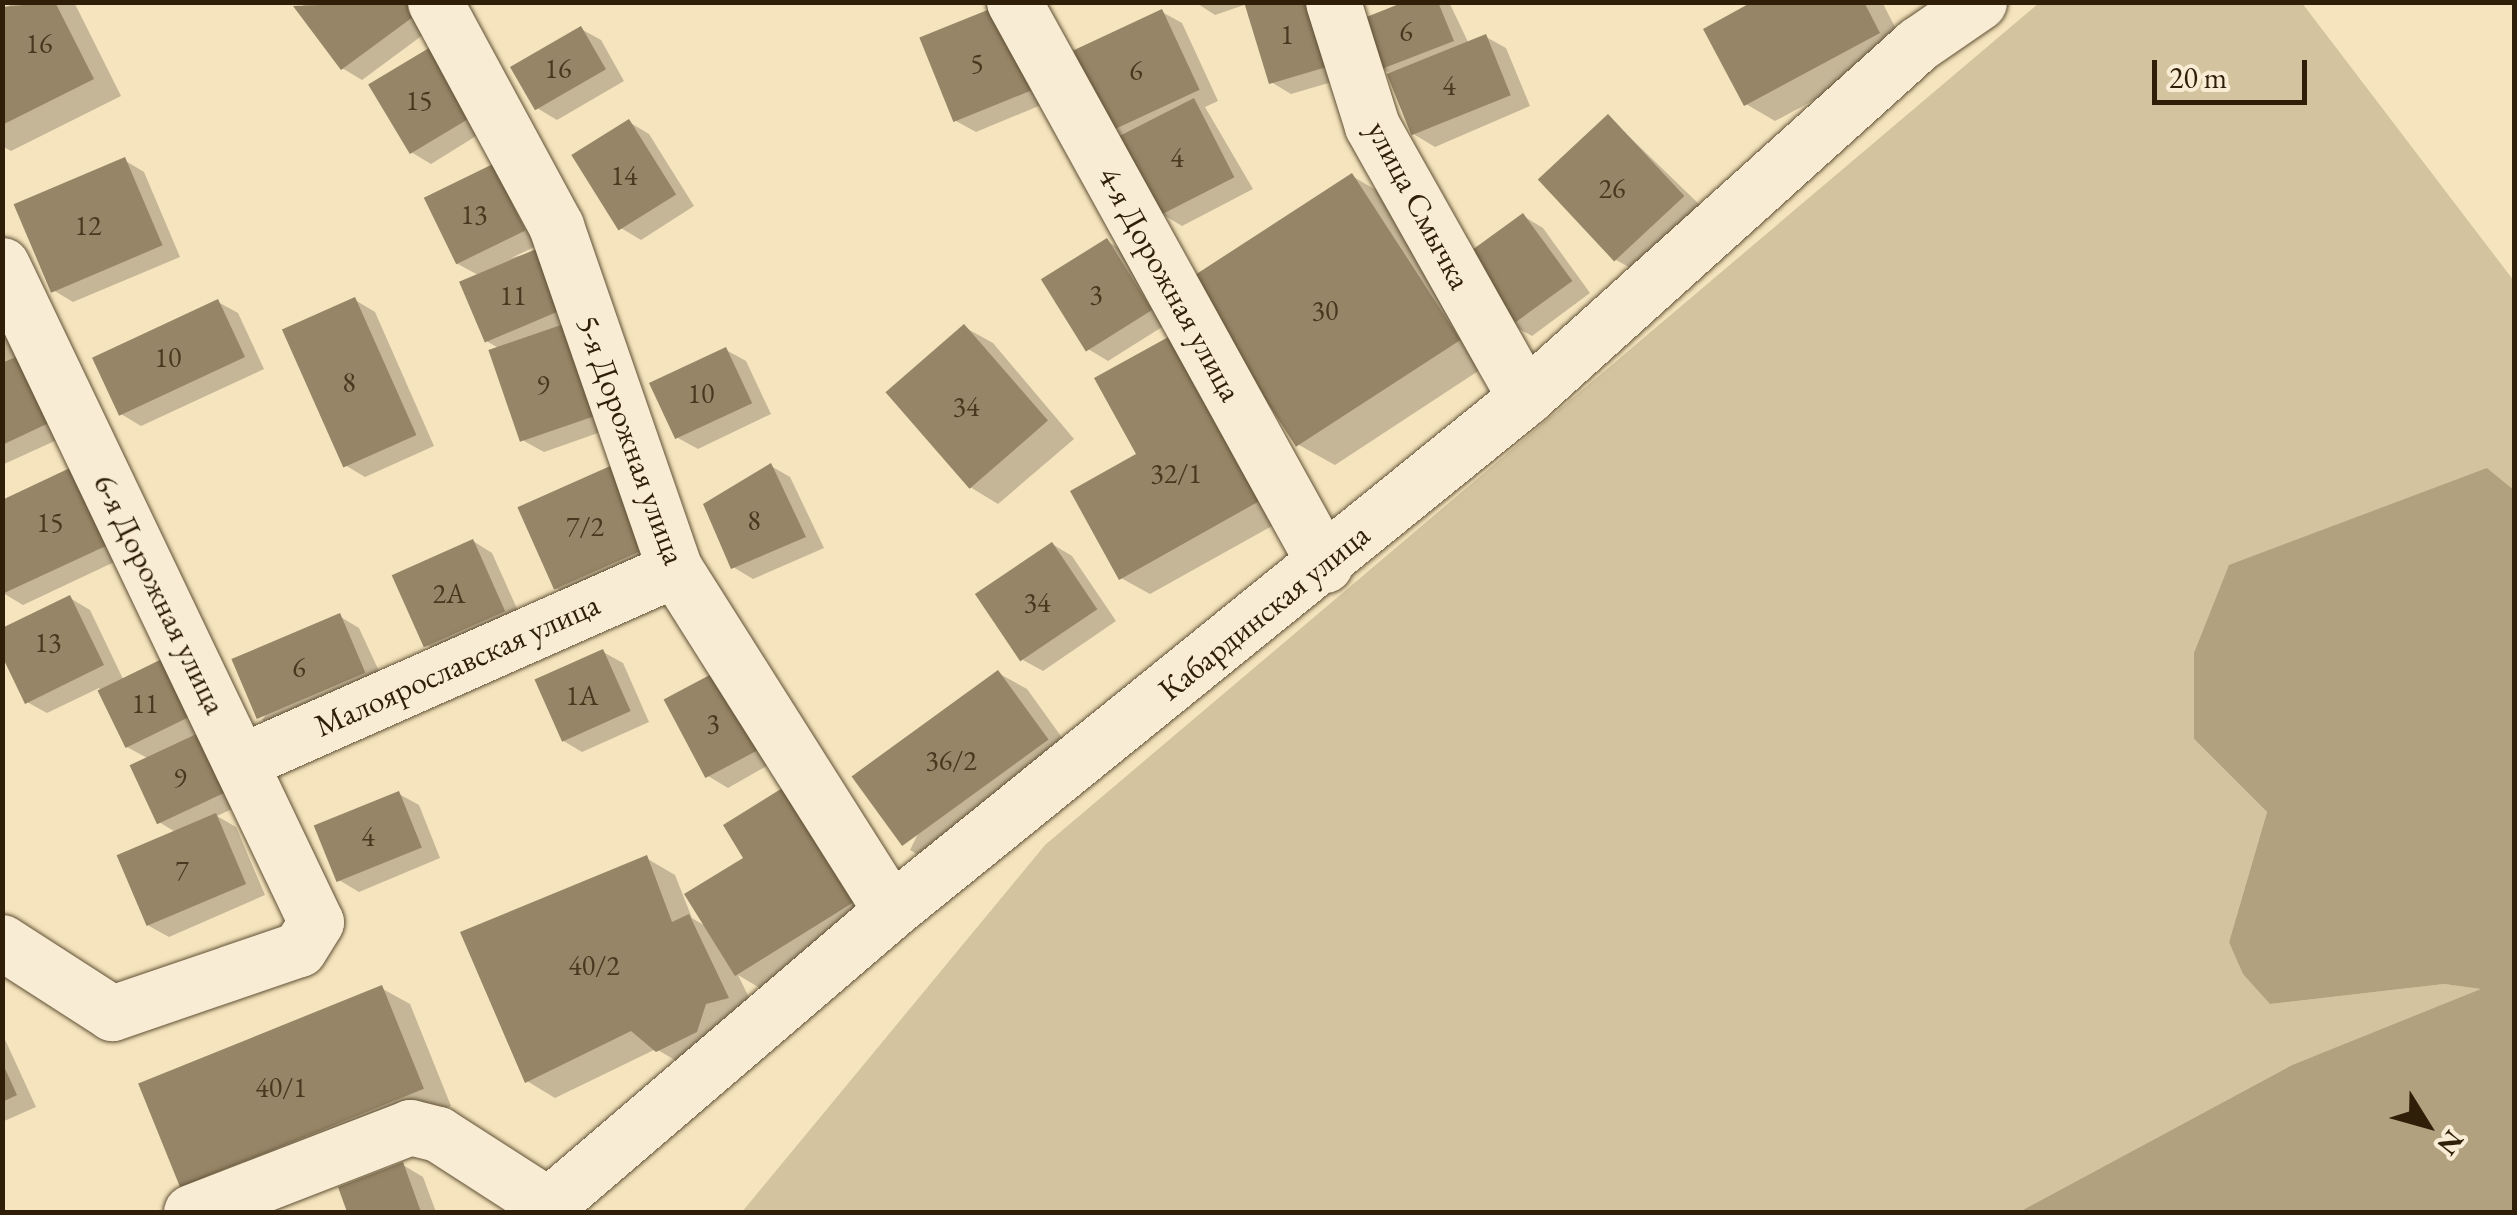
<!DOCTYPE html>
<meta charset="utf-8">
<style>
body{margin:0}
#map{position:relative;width:2517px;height:1215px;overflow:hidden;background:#f5e4bd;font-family:"EB Garamond",serif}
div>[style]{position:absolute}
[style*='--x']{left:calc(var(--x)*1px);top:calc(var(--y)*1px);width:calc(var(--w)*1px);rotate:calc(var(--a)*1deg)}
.green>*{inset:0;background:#d3c39e}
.water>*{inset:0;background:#b2a17f}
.shadow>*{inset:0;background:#0003}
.building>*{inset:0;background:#968566;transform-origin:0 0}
.roads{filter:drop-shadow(0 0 2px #605035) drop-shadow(0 0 2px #605035)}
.minor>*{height:55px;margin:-27.5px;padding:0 27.5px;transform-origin:27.5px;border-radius:27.5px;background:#f8edd4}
span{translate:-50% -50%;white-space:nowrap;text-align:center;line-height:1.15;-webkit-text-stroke:9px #f8edd4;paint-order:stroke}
.number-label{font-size:28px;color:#493820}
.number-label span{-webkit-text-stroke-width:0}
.street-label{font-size:32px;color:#2f1f08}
.frame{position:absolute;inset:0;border:5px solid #2f1f08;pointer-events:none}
.north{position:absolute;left:2377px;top:1075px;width:100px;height:100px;-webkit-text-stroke:8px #f8edd4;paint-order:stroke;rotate:127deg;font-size:28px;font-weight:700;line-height:40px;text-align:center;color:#2f1f08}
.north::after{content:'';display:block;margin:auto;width:35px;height:45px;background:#2f1f08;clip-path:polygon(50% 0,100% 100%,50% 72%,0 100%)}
.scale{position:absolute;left:2152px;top:60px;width:155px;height:45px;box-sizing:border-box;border:5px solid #2f1f08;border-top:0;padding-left:12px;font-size:30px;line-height:35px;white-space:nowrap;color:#2f1f08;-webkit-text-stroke:8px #f8edd4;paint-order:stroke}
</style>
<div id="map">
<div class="green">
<div style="clip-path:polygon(2039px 3px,2302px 3px,2514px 281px,2514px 490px,2487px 468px,2194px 739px,2267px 812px,2229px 942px,2270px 1004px,2444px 984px,2483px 989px,2292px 1065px,2019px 1212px,742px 1212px,1045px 845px)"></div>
</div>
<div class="water">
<div style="clip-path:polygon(2487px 468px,2514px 490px,2514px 1212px,2019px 1212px,2292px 1065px,2481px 989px,2444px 984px,2270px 1004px,2243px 974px,2229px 942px,2267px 812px,2194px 739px,2194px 653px,2229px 565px)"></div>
</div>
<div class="shadow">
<div style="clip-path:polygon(16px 2px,75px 4px,121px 96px,11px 151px,2px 146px,2px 9px)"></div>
<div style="clip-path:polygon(301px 2px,418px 2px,435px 26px,362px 80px,342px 68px)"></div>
<div style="clip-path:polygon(1195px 2px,1326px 2px,1349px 77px,1291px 94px,1271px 82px,1247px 4px,1215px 15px)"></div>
<div style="clip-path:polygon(1410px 2px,1449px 2px,1469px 44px,1486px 37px,1506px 48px,1530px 106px,1435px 147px,1415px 135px,1393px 75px,1381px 68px)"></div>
<div style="clip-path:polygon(1757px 2px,1882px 2px,1907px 50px,1775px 121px,1746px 104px)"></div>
<div style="clip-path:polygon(1000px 8px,1053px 100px,976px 132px,956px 121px)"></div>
<div style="clip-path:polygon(1162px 12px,1182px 23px,1218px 101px,1205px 107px,1253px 189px,1182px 226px,1162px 214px,1112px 130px)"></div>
<div style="clip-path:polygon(581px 29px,601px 40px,624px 81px,557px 120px,537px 108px)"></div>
<div style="clip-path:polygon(429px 50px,489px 128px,431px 164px,411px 152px)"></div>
<div style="clip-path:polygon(1609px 117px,1703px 208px,1636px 271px,1616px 260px)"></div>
<div style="clip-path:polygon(629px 122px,649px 134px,694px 206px,641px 240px,621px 228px)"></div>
<div style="clip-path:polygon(124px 160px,144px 172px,180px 257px,73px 302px,53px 290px)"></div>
<div style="clip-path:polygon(1352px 176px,1388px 197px,1495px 360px,1335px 465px,1299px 445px)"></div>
<div style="clip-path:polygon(513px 178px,543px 243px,511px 258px,541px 250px,615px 427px,544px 452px,524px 441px,502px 350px,488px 342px,480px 276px,456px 263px)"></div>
<div style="clip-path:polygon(1523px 216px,1543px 228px,1590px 293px,1532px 336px,1512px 325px)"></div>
<div style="clip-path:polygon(1107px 241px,1127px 253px,1170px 322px,1108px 361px,1088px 349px)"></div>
<div style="clip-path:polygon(355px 300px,375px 312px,434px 446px,365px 477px,345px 465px)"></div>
<div style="clip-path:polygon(218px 302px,238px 313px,264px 369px,141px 426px,121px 414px)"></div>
<div style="clip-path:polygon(2px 308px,70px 434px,2px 465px)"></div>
<div style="clip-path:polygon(964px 327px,993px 343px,1074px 439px,998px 504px,970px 487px)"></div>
<div style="clip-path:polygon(726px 350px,746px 361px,771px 414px,698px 449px,678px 438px)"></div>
<div style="clip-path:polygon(1097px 379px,1290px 516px,1150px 594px,1121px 578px,1139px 455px)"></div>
<div style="clip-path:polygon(617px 466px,671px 556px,574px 599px,554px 587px)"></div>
<div style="clip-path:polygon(771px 466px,790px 477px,824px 548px,753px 579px,733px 567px)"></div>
<div style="clip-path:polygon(72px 470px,127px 556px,23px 605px,3px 593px)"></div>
<div style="clip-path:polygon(473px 541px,492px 553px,523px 622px,446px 657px,427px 645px)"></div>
<div style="clip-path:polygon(1052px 544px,1072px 556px,1116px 621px,1043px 671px,1023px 660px)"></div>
<div style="clip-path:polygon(70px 598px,90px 610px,124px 681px,164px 661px,249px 801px,217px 816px,236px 827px,265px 895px,169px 937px,149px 926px,177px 833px,159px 822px,149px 759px,127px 747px,99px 688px,47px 713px,27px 702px)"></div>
<div style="clip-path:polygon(339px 616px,359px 628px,385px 684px,282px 732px,262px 720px)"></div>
<div style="clip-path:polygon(603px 652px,623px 663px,649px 722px,582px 752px,562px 740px)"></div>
<div style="clip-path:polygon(998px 673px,1027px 689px,1076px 757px,939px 867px,910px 850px)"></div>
<div style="clip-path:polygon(667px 701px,781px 758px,728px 788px,708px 776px)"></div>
<div style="clip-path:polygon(399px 794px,419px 805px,440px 858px,359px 892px,339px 880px)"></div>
<div style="clip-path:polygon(646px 858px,675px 875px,692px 918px,707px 927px,746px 859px,890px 914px,765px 991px,738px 975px,757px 1014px,687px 1067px,656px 1049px,555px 1098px,527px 1081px)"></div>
<div style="clip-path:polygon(381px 988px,410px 1004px,451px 1106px,212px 1203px)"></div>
<div style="clip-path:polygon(2px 1033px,36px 1107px,2px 1122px)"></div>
<div style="clip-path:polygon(403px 1165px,423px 1177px,436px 1212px,349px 1212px,341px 1188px)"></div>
</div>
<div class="building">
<div style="clip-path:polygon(55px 2px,94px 79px,2px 125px,2px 7px)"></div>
<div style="clip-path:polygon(408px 2px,417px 14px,341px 70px,293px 6px)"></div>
<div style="clip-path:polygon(1244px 2px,1311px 2px,1330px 66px,1269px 84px)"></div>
<div style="clip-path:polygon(1404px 2px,1438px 2px,1454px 41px,1379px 70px,1359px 20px)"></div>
<div style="clip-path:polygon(1752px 2px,1864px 2px,1880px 33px,1744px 106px,1703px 29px)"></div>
<div style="left:1000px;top:5px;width:91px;height:87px;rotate:68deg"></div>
<div style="left:1162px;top:9px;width:89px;height:98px;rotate:65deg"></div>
<div style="left:581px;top:26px;width:50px;height:82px;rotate:60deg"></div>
<div style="left:1486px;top:34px;width:66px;height:107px;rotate:68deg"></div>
<div style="left:429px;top:48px;width:81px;height:71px;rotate:59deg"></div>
<div style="left:1194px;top:98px;width:89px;height:83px;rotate:63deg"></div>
<div style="left:1608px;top:114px;width:112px;height:96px;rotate:47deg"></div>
<div style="left:629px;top:119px;width:89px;height:68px;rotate:58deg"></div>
<div style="left:125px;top:157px;width:96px;height:121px;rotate:67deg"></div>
<div style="left:493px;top:164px;width:74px;height:77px;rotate:64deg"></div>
<div style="left:1352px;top:173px;width:199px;height:196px;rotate:57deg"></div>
<div style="left:1523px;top:213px;width:84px;height:77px;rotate:54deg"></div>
<div style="left:1107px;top:238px;width:85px;height:78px;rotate:58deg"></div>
<div style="left:541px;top:247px;width:66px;height:89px;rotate:67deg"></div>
<div style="left:355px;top:297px;width:151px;height:80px;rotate:66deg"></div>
<div style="left:218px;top:299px;width:64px;height:139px;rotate:65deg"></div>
<div style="left:564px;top:324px;width:97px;height:80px;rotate:71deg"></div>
<div style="left:964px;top:324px;width:128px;height:104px;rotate:49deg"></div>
<div style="clip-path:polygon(1172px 335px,1263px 499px,1119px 580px,1070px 491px,1136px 454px,1094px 378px)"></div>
<div style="left:726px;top:347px;width:62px;height:85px;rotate:65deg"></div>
<div style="clip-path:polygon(20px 355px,51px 422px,2px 445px,2px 363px)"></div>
<div style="left:617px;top:463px;width:90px;height:109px;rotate:66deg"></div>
<div style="clip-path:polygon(771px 463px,806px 537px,731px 569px,703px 504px)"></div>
<div style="clip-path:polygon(72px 467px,108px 545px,2px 594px,2px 500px)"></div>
<div style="left:473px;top:539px;width:79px;height:89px;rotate:66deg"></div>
<div style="left:1052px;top:542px;width:81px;height:93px;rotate:56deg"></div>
<div style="clip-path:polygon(70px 595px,104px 665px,25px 704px,2px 656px,2px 628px)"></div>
<div style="left:340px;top:613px;width:65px;height:118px;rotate:67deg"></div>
<div style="left:603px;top:649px;width:68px;height:75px;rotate:66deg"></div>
<div style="left:164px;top:658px;width:64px;height:74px;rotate:64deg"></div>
<div style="left:721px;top:669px;width:89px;height:65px;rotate:62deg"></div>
<div style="left:998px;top:670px;width:86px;height:181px;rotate:54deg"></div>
<div style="left:203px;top:731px;width:65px;height:81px;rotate:65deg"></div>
<div style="clip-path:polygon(792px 782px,862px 897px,735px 976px,684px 894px,743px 858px,723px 825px)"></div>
<div style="left:399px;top:791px;width:61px;height:92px;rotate:68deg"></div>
<div style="left:216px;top:813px;width:77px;height:108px;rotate:67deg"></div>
<div style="clip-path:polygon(647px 855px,672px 922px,689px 914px,729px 998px,706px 1004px,697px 1032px,656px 1052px,631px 1031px,525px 1083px,460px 932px)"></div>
<div style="left:382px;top:985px;width:112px;height:263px;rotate:68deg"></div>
<div style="clip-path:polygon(2px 1062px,17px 1095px,2px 1102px)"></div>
<div style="clip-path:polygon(403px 1162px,421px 1212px,347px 1212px,338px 1187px)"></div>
</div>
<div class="roads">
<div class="minor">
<div style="--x:435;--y:2;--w:255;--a:61.6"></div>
<div style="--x:556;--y:226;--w:363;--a:70.9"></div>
<div style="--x:675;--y:569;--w:404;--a:57.7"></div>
<div style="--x:1014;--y:2;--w:643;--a:61.08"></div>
<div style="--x:1333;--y:2;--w:130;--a:72.5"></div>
<div style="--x:1372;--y:126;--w:312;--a:60.6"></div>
<div style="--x:2;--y:265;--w:728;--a:64.46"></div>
<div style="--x:316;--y:922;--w:32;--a:122"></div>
<div style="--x:299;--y:949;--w:198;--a:161.1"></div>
<div style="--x:112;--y:1013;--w:131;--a:-147.2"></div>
<div style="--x:240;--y:762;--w:476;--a:-23.9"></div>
<div style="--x:191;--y:1212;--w:235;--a:-21.2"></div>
<div style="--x:410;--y:1127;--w:29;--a:14"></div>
<div style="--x:438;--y:1134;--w:131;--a:32.8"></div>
<div style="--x:540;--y:1212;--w:462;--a:-40.6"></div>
<div style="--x:891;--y:911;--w:816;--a:-38.98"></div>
<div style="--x:1525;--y:398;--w:529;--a:-42.01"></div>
<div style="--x:1918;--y:44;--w:74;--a:-34.5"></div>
</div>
</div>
<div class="number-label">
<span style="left:1406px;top:31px">6</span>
<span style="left:1287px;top:34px">1</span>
<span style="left:39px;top:43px">16</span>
<span style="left:977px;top:63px">5</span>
<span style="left:558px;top:68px">16</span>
<span style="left:1136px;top:70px">6</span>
<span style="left:1449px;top:85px">4</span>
<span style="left:419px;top:100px">15</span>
<span style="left:1177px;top:157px">4</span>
<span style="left:624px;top:175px">14</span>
<span style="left:1612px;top:188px">26</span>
<span style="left:474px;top:214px">13</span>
<span style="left:88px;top:225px">12</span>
<span style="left:1096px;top:294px">3</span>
<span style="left:513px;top:295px">11</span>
<span style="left:1325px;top:310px">30</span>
<span style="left:168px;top:357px">10</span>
<span style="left:349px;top:382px">8</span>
<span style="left:543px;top:384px">9</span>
<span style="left:701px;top:393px">10</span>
<span style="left:966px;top:406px">34</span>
<span style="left:1176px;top:473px">32/1</span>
<span style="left:754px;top:520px">8</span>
<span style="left:50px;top:522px">15</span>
<span style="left:585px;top:526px">7/2</span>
<span style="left:449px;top:593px">2А</span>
<span style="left:1037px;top:602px">34</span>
<span style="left:48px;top:642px">13</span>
<span style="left:299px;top:667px">6</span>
<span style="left:582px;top:695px">1А</span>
<span style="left:145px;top:703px">11</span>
<span style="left:713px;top:723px">3</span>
<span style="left:951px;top:760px">36/2</span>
<span style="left:180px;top:777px">9</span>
<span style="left:368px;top:836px">4</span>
<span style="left:182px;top:870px">7</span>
<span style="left:594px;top:965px">40/2</span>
<span style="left:281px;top:1087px">40/1</span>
</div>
<div class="street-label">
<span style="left:1419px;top:205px;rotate:62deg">улица Смычка</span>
<span style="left:1170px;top:284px;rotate:61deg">4-я Дорожная улица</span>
<span style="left:631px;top:440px;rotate:70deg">5-я Дорожная улица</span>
<span style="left:160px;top:594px;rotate:64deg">6-я Дорожная улица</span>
<span style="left:1264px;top:612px;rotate:-39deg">Кабардинская улица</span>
<span style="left:457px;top:665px;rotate:-24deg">Малоярославская улица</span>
</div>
<div class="frame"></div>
<div class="north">N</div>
<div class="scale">20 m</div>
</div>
